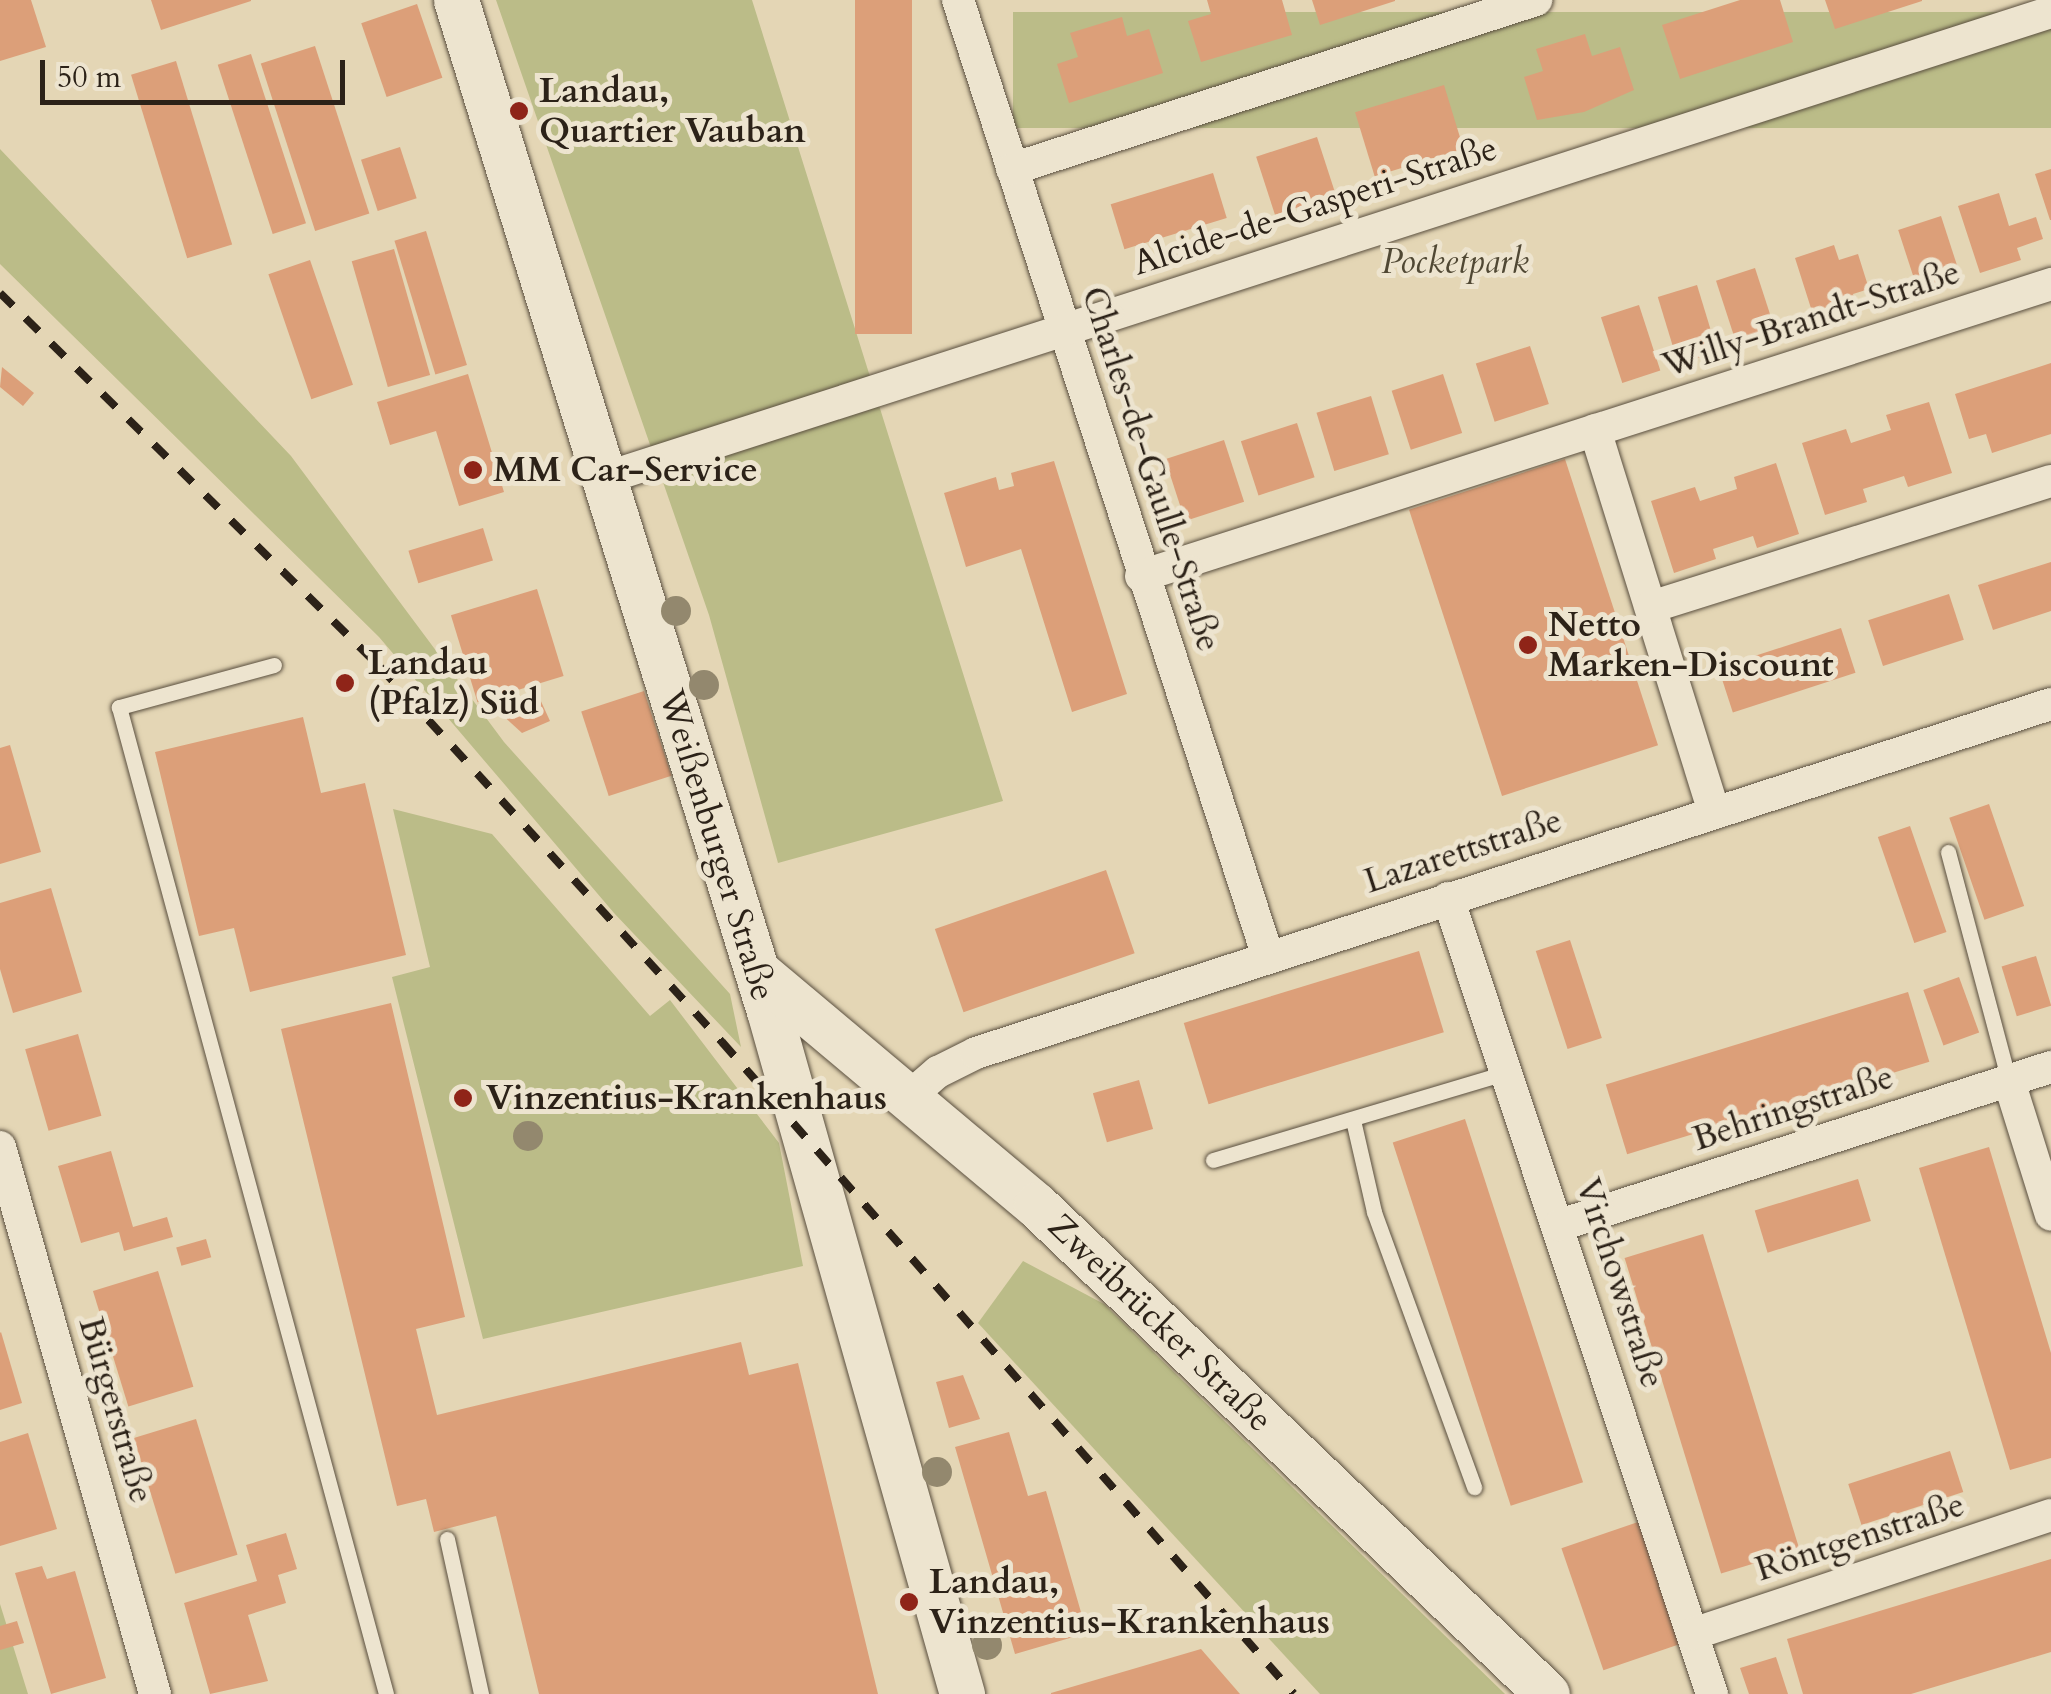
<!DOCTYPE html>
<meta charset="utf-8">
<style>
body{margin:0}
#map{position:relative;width:2051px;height:1694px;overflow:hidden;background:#e4d6b5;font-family:Cardo,serif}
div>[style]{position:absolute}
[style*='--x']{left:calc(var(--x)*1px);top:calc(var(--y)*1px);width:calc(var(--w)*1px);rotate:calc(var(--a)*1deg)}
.green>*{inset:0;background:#bbbc88;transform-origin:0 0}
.building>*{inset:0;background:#dc9f79;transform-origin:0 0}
.roads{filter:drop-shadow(0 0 2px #5a4f3f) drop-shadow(0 0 2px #5a4f3f)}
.lane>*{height:15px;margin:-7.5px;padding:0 7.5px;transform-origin:7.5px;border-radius:7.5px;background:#ede4cf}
.street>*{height:32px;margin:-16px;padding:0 16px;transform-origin:16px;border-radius:16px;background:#ede4cf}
.secondary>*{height:45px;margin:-22.5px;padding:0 22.5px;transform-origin:22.5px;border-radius:22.5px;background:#ede4cf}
.rail>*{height:8px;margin-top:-4px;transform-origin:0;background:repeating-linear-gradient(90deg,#2c2218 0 18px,transparent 0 36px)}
.trees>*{width:30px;height:30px;margin:-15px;border-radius:50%;background:#93886e}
.dots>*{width:28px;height:28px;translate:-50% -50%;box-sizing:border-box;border:5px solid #ede4cf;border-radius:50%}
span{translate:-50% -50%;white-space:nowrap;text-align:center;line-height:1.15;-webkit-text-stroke:10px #ede4cf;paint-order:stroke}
.poi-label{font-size:35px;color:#2c2218;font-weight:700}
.left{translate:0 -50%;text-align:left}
.street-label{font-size:35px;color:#2c2218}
.park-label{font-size:35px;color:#504834;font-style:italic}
.scale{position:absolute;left:40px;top:60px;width:305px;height:45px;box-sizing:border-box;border:5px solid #2c2218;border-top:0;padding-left:12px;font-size:30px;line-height:35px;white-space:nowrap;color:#2c2218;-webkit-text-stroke:8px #ede4cf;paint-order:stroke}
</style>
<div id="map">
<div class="green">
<div style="clip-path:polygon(496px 0,752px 0,1003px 801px,778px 863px,709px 615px)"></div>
<div style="left:2051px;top:12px;width:116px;height:1038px;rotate:90deg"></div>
<div style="clip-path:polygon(0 149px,291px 456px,504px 742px,730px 994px,741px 1047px,614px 913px,379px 637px,0 264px)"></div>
<div style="clip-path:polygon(393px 809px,492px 834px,650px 1016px,670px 1000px,779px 1143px,803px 1266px,483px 1339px,392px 977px,430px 967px)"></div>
<div style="clip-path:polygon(1023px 1261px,1104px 1304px,1505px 1694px,1320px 1694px,978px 1323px)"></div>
<div style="clip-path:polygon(0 1604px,28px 1694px,0 1694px)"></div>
</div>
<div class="building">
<div style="clip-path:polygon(0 0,31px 0,46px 47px,0 61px)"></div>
<div style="clip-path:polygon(151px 0,251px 0,251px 1px,161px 30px)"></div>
<div style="left:855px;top:0;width:57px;height:334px"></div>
<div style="clip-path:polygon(1207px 0,1282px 0,1292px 35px,1201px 62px,1188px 21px,1211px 14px)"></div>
<div style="clip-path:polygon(1312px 0,1395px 0,1395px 1px,1320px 25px)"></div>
<div style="clip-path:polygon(1740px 0,1780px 0,1793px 42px,1680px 79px,1662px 25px)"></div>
<div style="clip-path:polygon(1825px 0,1922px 0,1922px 1px,1835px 29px)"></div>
<div style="left:417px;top:4px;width:78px;height:59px;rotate:71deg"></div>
<div style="clip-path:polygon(1122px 17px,1127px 36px,1149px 29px,1163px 73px,1069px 103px,1057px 64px,1078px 57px,1070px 33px)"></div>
<div style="clip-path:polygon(1585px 34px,1592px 56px,1620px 47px,1634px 90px,1584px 112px,1537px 120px,1524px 77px,1543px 71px,1536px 49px)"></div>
<div style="left:315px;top:46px;width:176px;height:57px;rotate:72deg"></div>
<div style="left:251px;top:54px;width:178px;height:35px;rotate:72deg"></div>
<div style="left:176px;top:61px;width:192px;height:47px;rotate:73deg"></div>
<div style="left:1444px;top:85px;width:67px;height:93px;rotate:73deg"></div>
<div style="left:1317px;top:137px;width:61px;height:64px;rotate:72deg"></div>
<div style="left:400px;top:147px;width:54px;height:41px;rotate:72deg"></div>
<div style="clip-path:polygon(2051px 169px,2051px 220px,2050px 220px,2035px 174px)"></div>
<div style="left:1213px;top:173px;width:47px;height:107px;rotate:73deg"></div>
<div style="clip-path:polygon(1999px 193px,2009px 226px,2036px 217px,2043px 239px,2017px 248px,2021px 260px,1980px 273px,1958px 206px)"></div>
<div style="left:1941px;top:216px;width:68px;height:45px;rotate:72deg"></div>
<div style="left:426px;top:231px;width:140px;height:33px;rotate:73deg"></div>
<div style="clip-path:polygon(1834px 245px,1839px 260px,1858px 254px,1869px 289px,1853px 294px,1858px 311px,1816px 324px,1795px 258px)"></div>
<div style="left:394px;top:249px;width:131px;height:44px;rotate:74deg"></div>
<div style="left:310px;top:260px;width:132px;height:44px;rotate:71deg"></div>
<div style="left:1755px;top:268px;width:69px;height:41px;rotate:72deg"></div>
<div style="left:1697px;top:285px;width:70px;height:41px;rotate:73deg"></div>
<div style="left:1639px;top:305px;width:69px;height:40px;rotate:72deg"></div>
<div style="left:1530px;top:346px;width:61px;height:57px;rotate:72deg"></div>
<div style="clip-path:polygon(2051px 363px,2051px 434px,1992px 453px,1986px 434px,1969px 439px,1955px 394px)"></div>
<div style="clip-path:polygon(2px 367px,34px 393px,23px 406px,0 387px)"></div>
<div style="clip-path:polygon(468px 374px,504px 492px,459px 506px,436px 431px,390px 445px,377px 402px)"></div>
<div style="left:1443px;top:374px;width:62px;height:54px;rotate:72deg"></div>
<div style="left:1371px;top:396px;width:61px;height:57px;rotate:73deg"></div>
<div style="clip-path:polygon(1929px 402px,1952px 473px,1908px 487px,1904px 476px,1863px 489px,1867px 502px,1825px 515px,1802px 443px,1846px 429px,1851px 443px,1891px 430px,1886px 415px)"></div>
<div style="left:1297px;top:423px;width:57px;height:59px;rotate:72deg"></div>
<div style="left:1224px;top:440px;width:65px;height:62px;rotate:72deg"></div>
<div style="left:1565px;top:459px;width:301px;height:164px;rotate:72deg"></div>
<div style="clip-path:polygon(1054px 461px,1127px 694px,1072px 712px,1021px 549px,966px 567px,944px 493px,996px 477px,999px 490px,1014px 486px,1011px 473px)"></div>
<div style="clip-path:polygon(1776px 463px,1799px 534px,1757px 548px,1753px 536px,1713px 549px,1716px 559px,1674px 573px,1651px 501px,1695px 487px,1700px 501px,1737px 489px,1734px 477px)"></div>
<div style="left:483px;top:528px;width:34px;height:78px;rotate:73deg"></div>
<div style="clip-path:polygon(2051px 562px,2051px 611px,1993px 630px,1978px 585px)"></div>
<div style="left:537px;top:589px;width:91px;height:90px;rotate:73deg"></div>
<div style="left:1949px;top:594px;width:48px;height:85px;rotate:72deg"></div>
<div style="left:1841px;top:628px;width:47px;height:129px;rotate:72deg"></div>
<div style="left:644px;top:691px;width:89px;height:66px;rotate:72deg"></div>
<div style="clip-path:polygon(539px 697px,550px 721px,522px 733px,500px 713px)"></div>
<div style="clip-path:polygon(303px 717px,321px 793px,365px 783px,406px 955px,250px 992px,234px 928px,199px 936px,155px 752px)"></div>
<div style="clip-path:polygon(10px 745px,41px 852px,0 864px,0 748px)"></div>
<div style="left:1989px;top:804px;width:108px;height:42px;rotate:71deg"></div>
<div style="left:1910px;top:826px;width:112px;height:34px;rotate:71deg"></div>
<div style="left:1106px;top:870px;width:88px;height:181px;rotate:71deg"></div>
<div style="clip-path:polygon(51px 888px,82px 992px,13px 1013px,0 969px,0 903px)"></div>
<div style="left:1570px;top:940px;width:103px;height:36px;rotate:72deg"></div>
<div style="left:1419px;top:951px;width:85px;height:246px;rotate:73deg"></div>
<div style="left:2036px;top:956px;width:52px;height:36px;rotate:73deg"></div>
<div style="left:1959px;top:977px;width:59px;height:38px;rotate:70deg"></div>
<div style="left:1908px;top:992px;width:73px;height:316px;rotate:73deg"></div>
<div style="clip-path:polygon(391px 1003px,465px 1317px,416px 1329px,437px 1415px,741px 1342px,749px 1375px,798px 1363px,878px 1694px,539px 1694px,496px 1516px,434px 1532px,426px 1499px,397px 1506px,281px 1029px)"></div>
<div style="left:78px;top:1034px;width:85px;height:55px;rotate:74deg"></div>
<div style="left:1139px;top:1080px;width:51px;height:48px;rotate:74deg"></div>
<div style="left:1465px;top:1119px;width:382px;height:76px;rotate:72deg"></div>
<div style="clip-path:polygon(1989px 1147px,2051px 1353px,2051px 1458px,2010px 1470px,1919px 1168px)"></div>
<div style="clip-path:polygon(111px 1151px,133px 1227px,167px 1217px,173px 1237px,124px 1251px,119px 1232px,81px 1243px,58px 1166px)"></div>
<div style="left:1858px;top:1179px;width:44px;height:108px;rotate:73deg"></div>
<div style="left:1703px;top:1234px;width:330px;height:82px;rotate:73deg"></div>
<div style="left:206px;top:1239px;width:19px;height:31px;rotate:74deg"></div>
<div style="left:158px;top:1271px;width:121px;height:68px;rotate:73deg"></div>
<div style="clip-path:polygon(1px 1332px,22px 1403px,0 1410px,0 1333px)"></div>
<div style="clip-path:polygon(963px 1375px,980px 1419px,949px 1428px,936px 1382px)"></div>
<div style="left:196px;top:1419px;width:142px;height:65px;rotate:73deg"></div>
<div style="clip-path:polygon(1009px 1432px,1028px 1496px,1046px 1491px,1087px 1633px,1015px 1654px,955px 1447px)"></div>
<div style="clip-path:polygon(28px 1433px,57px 1529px,0 1546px,0 1442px)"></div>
<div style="left:1950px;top:1451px;width:43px;height:107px;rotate:72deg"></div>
<div style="left:1638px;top:1522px;width:129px;height:81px;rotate:71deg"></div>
<div style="clip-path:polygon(286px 1533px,297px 1569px,278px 1575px,286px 1603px,248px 1615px,268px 1681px,210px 1694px,184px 1603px,257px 1581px,246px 1545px)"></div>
<div style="clip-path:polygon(2051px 1559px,2051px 1652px,1911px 1694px,1803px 1694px,1787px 1639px)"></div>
<div style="clip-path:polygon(42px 1566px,47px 1579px,75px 1571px,106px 1678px,51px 1694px,15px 1573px)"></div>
<div style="clip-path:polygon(17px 1621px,24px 1643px,0 1650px,0 1626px)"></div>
<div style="clip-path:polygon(1201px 1649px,1240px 1694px,1051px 1694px,1051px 1693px)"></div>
<div style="clip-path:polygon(1776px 1657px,1788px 1694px,1749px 1694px,1740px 1668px)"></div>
</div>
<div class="roads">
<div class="lane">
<div style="--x:274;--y:665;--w:161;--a:164.8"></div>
<div style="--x:119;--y:707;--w:1022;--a:74.86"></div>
<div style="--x:1948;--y:852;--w:237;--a:75.1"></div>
<div style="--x:1353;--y:1120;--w:94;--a:77.1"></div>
<div style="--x:1374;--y:1212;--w:293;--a:70"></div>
<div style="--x:1213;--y:1160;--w:308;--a:-16.6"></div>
<div style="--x:447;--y:1539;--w:159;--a:77.6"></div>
</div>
<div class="street">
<div style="--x:958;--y:0;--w:1003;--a:72.05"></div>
<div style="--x:1012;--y:169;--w:551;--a:-17.88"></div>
<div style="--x:1595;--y:430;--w:401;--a:72.7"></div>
<div style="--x:605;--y:478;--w:1519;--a:-17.86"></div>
<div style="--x:1141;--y:576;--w:956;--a:-17.79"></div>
<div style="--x:1651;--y:607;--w:419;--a:-17.5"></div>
<div style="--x:1448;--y:898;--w:839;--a:71.65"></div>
<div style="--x:2009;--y:1081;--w:140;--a:72.6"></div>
<div style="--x:910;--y:1096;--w:37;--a:-41"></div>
<div style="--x:938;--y:1072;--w:42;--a:-26.6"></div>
<div style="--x:976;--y:1053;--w:1130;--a:-17.99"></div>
<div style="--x:0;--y:1147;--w:569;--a:74.18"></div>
<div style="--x:1560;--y:1225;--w:516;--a:-17.84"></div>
<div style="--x:1693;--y:1634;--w:377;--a:-18.4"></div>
</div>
<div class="secondary">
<div style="--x:456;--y:0;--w:1058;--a:72.8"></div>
<div style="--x:769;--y:1011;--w:710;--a:74.22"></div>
<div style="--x:757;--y:971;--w:364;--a:40"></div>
<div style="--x:1036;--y:1205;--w:707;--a:43.74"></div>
</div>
</div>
<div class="rail">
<div style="--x:0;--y:293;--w:533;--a:44.54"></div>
<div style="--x:380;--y:667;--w:508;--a:47.64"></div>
<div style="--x:722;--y:1042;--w:867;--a:48.74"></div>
</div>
<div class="trees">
<div style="left:676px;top:611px"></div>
<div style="left:704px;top:685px"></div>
<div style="left:528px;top:1136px"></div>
<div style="left:937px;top:1472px"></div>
<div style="left:987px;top:1645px"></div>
</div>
<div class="dots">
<div style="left:519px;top:111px;background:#8f2418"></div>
<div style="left:473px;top:470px;background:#8f2418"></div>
<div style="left:1528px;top:645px;background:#8f2418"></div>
<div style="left:345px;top:683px;background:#8f2418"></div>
<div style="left:463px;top:1098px;background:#8f2418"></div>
<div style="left:909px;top:1602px;background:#8f2418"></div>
</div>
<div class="poi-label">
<span class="left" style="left:539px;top:111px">Landau,<br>Quartier Vauban</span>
<span class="left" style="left:493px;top:470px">MM Car-Service</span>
<span class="left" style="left:1548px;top:645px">Netto<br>Marken-Discount</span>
<span class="left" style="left:368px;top:683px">Landau<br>(Pfalz) Süd</span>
<span class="left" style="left:486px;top:1098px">Vinzentius-Krankenhaus</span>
<span class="left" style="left:929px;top:1602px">Landau,<br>Vinzentius-Krankenhaus</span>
</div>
<div class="street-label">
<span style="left:1315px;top:206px;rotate:-18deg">Alcide-de-Gasperi-Straße</span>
<span style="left:1811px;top:319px;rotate:-18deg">Willy-Brandt-Straße</span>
<span style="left:1151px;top:469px;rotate:72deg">Charles-de-Gaulle-Straße</span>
<span style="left:717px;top:845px;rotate:73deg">Weißenburger Straße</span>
<span style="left:1463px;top:851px;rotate:-18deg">Lazarettstraße</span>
<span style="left:1793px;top:1108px;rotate:-18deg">Behringstraße</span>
<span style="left:1620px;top:1283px;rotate:72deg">Virchowstraße</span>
<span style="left:1160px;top:1323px;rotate:44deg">Zweibrücker Straße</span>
<span style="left:116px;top:1410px;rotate:74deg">Bürgerstraße</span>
<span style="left:1860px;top:1537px;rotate:-18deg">Röntgenstraße</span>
</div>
<div class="park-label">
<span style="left:1455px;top:262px">Pocketpark</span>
</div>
<div class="scale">50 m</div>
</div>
